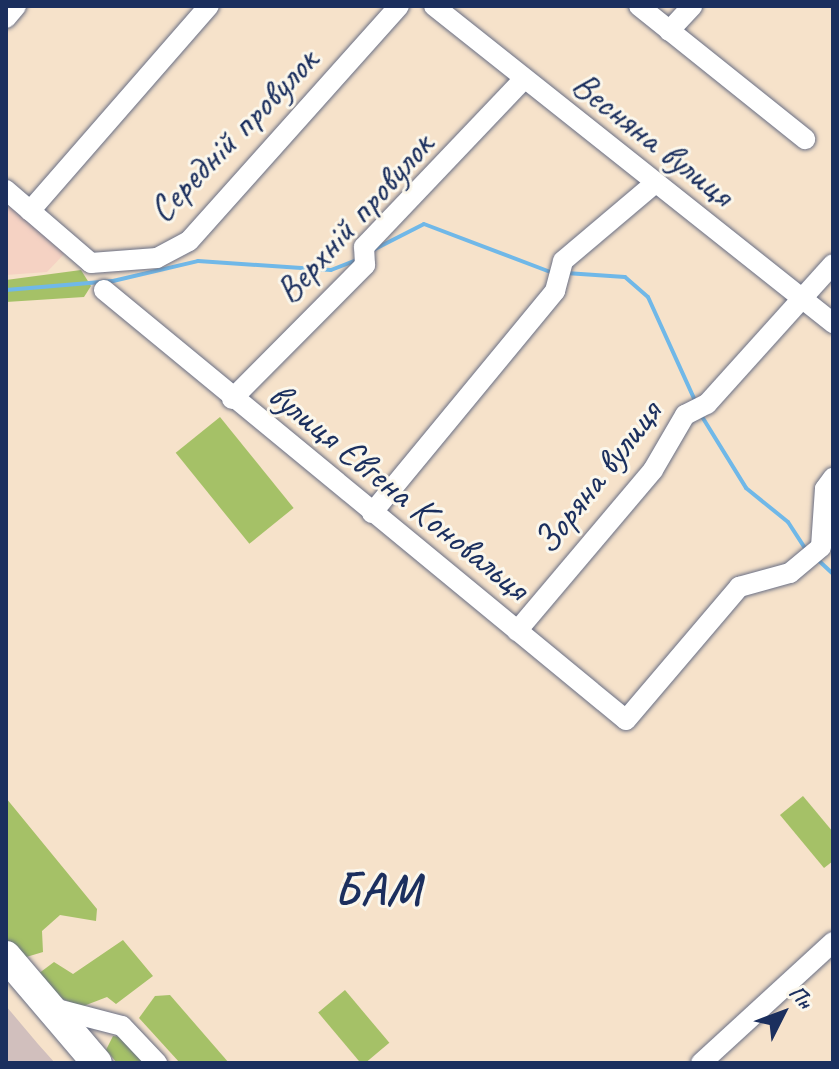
<!DOCTYPE html>
<meta charset="utf-8">
<style>
body{margin:0}
#map{position:relative;width:839px;height:1069px;overflow:hidden;background:#f6e2ca;font-family:Caveat,sans-serif}
div>[style]{position:absolute}
[style*='--x']{left:calc(var(--x)*1px);top:calc(var(--y)*1px);width:calc(var(--w)*1px);rotate:calc(var(--a)*1deg)}
.built>*{inset:0;background:#f5d2c3}
.industrial>*{inset:0;background:#d1bfbd}
.green>*{inset:0;background:#a5c167;transform-origin:0 0}
.stream>*{height:4px;margin:-2px;padding:0 2px;transform-origin:2px;border-radius:2px;background:#70b8e8}
.roads{filter:drop-shadow(0 0 2px #686e84) drop-shadow(0 0 2px #686e84)}
.minor>*{height:20px;margin:-10px;padding:0 10px;transform-origin:10px;border-radius:10px;background:#fff}
.highway>*{height:30px;margin:-15px;padding:0 15px;transform-origin:15px;border-radius:15px;background:#fff}
span{translate:-50% -50%;white-space:nowrap;text-align:center;line-height:1.15;-webkit-text-stroke:6px #fbf7ec;paint-order:stroke}
.street-label{font-size:38px;color:#1b2f5e}
.district-label{font-size:46px;color:#1b2f5e;font-weight:700;letter-spacing:2px}
.frame{position:absolute;inset:0;border:8px solid #1b2f5e;pointer-events:none}
.north{position:absolute;left:743px;top:973px;width:80px;height:80px;-webkit-text-stroke:6px #fbf7ec;paint-order:stroke;rotate:48deg;font-size:22px;font-weight:700;line-height:32px;text-align:center;color:#1b2f5e}
.north::after{content:'';display:block;margin:auto;width:28px;height:36px;background:#1b2f5e;clip-path:polygon(50% 0,100% 100%,50% 72%,0 100%)}
</style>
<div id="map">
<div class="built">
<div style="clip-path:polygon(6px 204px,66px 252px,47px 272px,6px 275px)"></div>
</div>
<div class="industrial">
<div style="clip-path:polygon(6px 1006px,38px 1044px,55px 1063px,6px 1063px)"></div>
</div>
<div class="green">
<div style="clip-path:polygon(81px 270px,91px 286px,84px 297px,6px 302px,6px 280px)"></div>
<div style="left:220px;top:417px;width:117px;height:57px;rotate:51deg"></div>
<div style="clip-path:polygon(803px 796px,833px 832px,833px 861px,824px 868px,780px 815px)"></div>
<div style="clip-path:polygon(6px 798px,97px 909px,96px 921px,60px 915px,42px 931px,43px 952px,23px 958px,6px 939px)"></div>
<div style="clip-path:polygon(123px 940px,153px 976px,116px 1004px,107px 997px,81px 1007px,56px 996px,38px 974px,54px 962px,73px 974px)"></div>
<div style="left:345px;top:990px;width:69px;height:35px;rotate:50deg"></div>
<div style="clip-path:polygon(170px 995px,229px 1063px,180px 1063px,139px 1018px,155px 996px)"></div>
<div style="clip-path:polygon(113px 1036px,121px 1037px,145px 1063px,117px 1063px,106px 1050px)"></div>
</div>
<div class="stream">
<div style="--x:371;--y:251;--w:59;--a:-27"></div>
<div style="--x:424;--y:224;--w:138;--a:20.8"></div>
<div style="--x:566;--y:273;--w:59;--a:3.9"></div>
<div style="--x:625;--y:277;--w:30;--a:41"></div>
<div style="--x:648;--y:297;--w:116;--a:65.6"></div>
<div style="--x:6;--y:290;--w:107;--a:-4.8"></div>
<div style="--x:113;--y:281;--w:87;--a:-13.2"></div>
<div style="--x:198;--y:261;--w:133;--a:3.9"></div>
<div style="--x:331;--y:270;--w:28;--a:-21"></div>
<div style="--x:701;--y:415;--w:86;--a:58.3"></div>
<div style="--x:746;--y:488;--w:54;--a:39"></div>
<div style="--x:788;--y:522;--w:35;--a:57"></div>
<div style="--x:817;--y:559;--w:22;--a:43"></div>
</div>
<div class="roads">
<div class="minor">
<div style="--x:434;--y:6;--w:510;--a:38.47"></div>
<div style="--x:639;--y:6;--w:213;--a:38.7"></div>
<div style="--x:6;--y:18;--w:16;--a:-50"></div>
<div style="--x:669;--y:31;--w:34;--a:-47"></div>
<div style="--x:6;--y:190;--w:112;--a:40.7"></div>
<div style="--x:91;--y:263;--w:66;--a:-4.3"></div>
<div style="--x:157;--y:258;--w:36;--a:-28"></div>
<div style="--x:189;--y:241;--w:315;--a:-48.2"></div>
<div style="--x:30;--y:211;--w:272;--a:-48.9"></div>
<div style="--x:104;--y:290;--w:676;--a:39.48"></div>
<div style="--x:626;--y:720;--w:175;--a:-49.6"></div>
<div style="--x:739;--y:587;--w:53;--a:-15.4"></div>
<div style="--x:790;--y:573;--w:40;--a:-40"></div>
<div style="--x:821;--y:547;--w:58;--a:-86.1"></div>
<div style="--x:825;--y:489;--w:14;--a:-54"></div>
<div style="--x:232;--y:399;--w:189;--a:-45.2"></div>
<div style="--x:365;--y:265;--w:18;--a:-93"></div>
<div style="--x:364;--y:247;--w:231;--a:-46.4"></div>
<div style="--x:372;--y:513;--w:288;--a:-50.5"></div>
<div style="--x:555;--y:291;--w:31;--a:-75"></div>
<div style="--x:563;--y:261;--w:119;--a:-40.2"></div>
<div style="--x:517;--y:631;--w:211;--a:-49.8"></div>
<div style="--x:653;--y:470;--w:64;--a:-59.8"></div>
<div style="--x:685;--y:415;--w:25;--a:-27"></div>
<div style="--x:707;--y:404;--w:188;--a:-48"></div>
<div style="--x:49;--y:1007;--w:75;--a:14.6"></div>
<div style="--x:122;--y:1026;--w:51;--a:46.6"></div>
<div style="--x:701;--y:1063;--w:179;--a:-42.5"></div>
</div>
<div class="highway">
<div style="--x:6;--y:956;--w:140;--a:49.6"></div>
</div>
</div>
<div class="street-label">
<span style="left:233px;top:135px;rotate:-46deg">Середній провулок</span>
<span style="left:653px;top:139px;rotate:38deg">Весняна вулиця</span>
<span style="left:354px;top:218px;rotate:-48deg">Верхній провулок</span>
<span style="left:597px;top:477px;rotate:-52deg">Зоряна вулиця</span>
<span style="left:399px;top:491px;rotate:39deg">вулиця Євгена Коновальця</span>
</div>
<div class="district-label">
<span style="left:378px;top:889px">БАМ</span>
</div>
<div class="frame"></div>
<div class="north">Пн</div>
</div>
